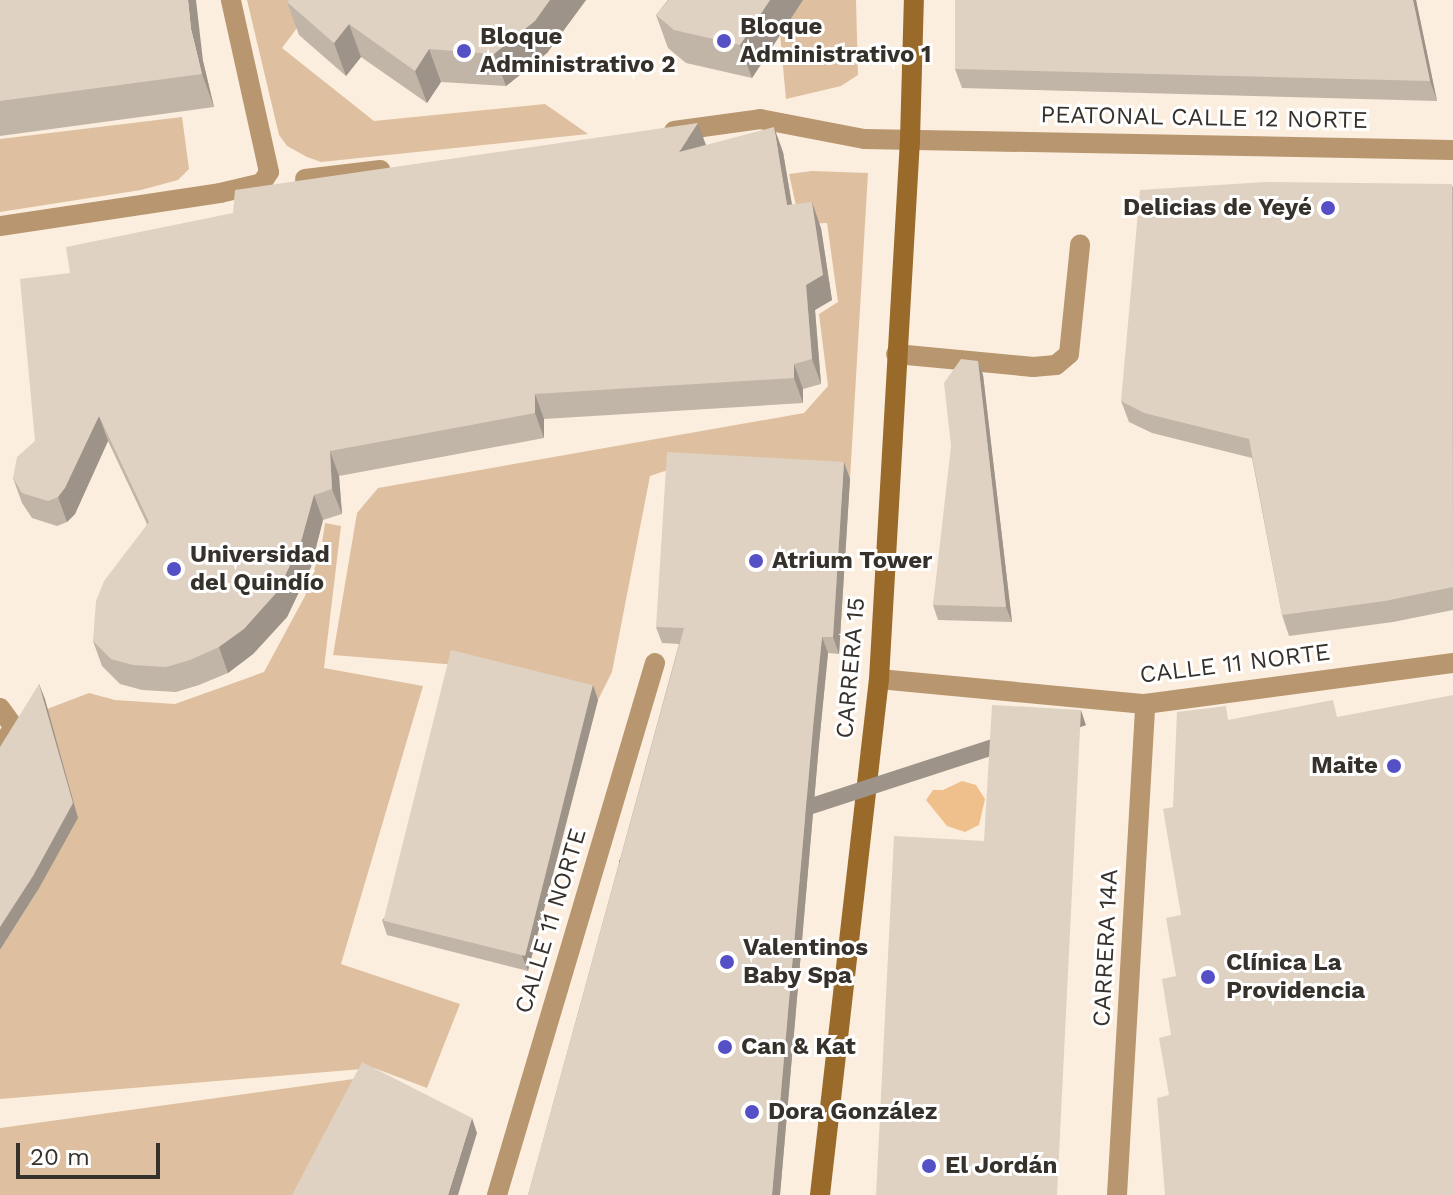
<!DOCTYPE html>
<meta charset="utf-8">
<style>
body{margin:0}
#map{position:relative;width:1453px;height:1195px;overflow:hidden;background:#fceede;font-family:"Work Sans",sans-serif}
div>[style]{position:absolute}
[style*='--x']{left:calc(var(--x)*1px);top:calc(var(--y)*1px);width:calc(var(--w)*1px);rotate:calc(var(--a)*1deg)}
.green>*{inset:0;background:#dec0a0}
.water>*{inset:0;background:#efc08b}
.lane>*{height:20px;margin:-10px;padding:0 10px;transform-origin:10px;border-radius:10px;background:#b89670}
.street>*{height:20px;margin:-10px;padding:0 10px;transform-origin:10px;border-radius:10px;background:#b89670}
.secondary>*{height:20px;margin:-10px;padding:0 10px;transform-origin:10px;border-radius:10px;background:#9a6a2a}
.wall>*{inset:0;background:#c1b5a8}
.shaded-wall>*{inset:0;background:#9d9388;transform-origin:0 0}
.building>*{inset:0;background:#e0d2c3;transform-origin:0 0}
.dots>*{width:22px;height:22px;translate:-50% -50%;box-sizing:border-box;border:4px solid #fff;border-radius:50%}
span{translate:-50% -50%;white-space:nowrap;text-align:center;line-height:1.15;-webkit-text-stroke:6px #fff;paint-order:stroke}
.poi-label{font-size:24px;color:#37312b;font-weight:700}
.left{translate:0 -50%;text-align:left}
.right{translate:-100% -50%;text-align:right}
.street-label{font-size:24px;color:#37312b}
.scale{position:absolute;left:16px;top:1143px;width:144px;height:36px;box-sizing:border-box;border:4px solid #37312b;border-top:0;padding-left:10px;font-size:24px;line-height:28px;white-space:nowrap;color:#37312b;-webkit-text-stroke:6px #fff;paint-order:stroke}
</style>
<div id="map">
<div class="green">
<div style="clip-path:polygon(247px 0,318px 0,282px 48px,374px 121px,545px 104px,588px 134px,321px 162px,307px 157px,287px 146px,279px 135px)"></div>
<div style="clip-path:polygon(803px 0,856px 0,858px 75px,841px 86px,786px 99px,780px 34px)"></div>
<div style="clip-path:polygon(182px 117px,189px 169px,178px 180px,141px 190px,0 212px,0 139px)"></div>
<div style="clip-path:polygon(812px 171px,868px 173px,850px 479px,674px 468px,650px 476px,612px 672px,598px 700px,457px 665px,333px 655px,357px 513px,378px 488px,804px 413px,828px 386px,819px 314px,838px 302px,827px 223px,800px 224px,789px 174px)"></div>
<div style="clip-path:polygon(325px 523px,341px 526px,324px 668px,423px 686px,341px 964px,460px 1004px,427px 1088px,374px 1068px,0 1099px,0 950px,38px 890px,47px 709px,89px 693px,115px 700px,175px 704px,264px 672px,305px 596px,321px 550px)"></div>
<div style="clip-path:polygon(368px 1077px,306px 1195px,0 1195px,0 1128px)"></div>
</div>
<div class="water">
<div style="clip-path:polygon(962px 781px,976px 785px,985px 799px,979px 825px,965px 832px,947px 826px,926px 800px,933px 790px,943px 790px)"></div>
</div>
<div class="lane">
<div style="--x:0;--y:226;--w:222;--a:-8.5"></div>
<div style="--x:220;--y:193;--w:43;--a:-13.4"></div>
<div style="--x:262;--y:183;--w:13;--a:-58"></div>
<div style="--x:269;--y:172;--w:176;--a:-102.5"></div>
<div style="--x:896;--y:354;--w:138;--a:5.4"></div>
<div style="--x:1033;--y:367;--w:23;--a:-5"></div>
<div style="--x:1056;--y:365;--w:17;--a:-40"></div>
<div style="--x:1069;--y:354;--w:110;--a:-84.2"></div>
<div style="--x:0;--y:708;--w:24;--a:54"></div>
<div style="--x:14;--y:727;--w:25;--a:124"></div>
</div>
<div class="street">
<div style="--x:674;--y:131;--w:87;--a:-7.9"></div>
<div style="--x:760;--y:119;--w:106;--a:10.9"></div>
<div style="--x:864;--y:139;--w:589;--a:1.07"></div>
<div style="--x:305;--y:179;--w:76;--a:-6.8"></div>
<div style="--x:879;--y:679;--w:267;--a:5.4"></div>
<div style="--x:1145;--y:704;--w:311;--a:-7.6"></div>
<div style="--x:497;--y:1195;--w:555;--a:-73.46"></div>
<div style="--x:1117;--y:1195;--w:492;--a:-86.7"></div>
</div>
<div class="secondary">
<div style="--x:820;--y:1195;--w:519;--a:-83.48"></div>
<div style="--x:879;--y:679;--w:541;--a:-86.71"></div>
<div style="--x:910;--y:139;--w:139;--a:-88.4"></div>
</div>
<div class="wall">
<div style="clip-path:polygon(0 0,203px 61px,214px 107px,0 136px)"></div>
<div style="clip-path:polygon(289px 0,586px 0,547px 53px,506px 86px,441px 82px,427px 103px,361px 57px,346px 76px,299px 35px,287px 2px)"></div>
<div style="clip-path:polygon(668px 0,803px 0,752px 78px,686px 63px,668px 48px,656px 15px)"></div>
<div style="clip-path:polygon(1416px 0,1437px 101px,962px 88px,955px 69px)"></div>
<div style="clip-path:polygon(706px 145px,783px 152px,792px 204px,821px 228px,832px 300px,815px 310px,821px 384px,803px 389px,803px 403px,544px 419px,544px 438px,339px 476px,342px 514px,323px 520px,311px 567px,287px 617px,253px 654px,228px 673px,199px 685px,176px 692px,142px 690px,120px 684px,102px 666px,93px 641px,147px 524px,108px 441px,75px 514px,67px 522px,57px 526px,32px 518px,22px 503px,13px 478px,35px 441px,70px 273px)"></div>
<div style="clip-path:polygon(1453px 186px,1453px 610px,1393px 622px,1289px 636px,1282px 615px,1252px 458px,1152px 433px,1129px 422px,1121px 401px)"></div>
<div style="clip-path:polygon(978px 361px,983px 375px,1012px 622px,938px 620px,933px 605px)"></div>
<div style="clip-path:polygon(844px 462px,850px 479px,839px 654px,828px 653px,819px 744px,780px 1195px,528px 1195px,679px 644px,662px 643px,656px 627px)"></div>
<div style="clip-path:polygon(593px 685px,598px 700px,528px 971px,387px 935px,382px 920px)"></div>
</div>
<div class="shaded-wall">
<div style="clip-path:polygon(188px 0,196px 0,203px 61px,214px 107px,202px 74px,191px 29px)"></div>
<div style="clip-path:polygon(550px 0,586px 0,547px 53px,506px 86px,494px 54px)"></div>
<div style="clip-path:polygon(770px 0,803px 0,752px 78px,740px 45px)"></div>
<div style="clip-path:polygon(1413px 0,1416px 0,1437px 101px,1430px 81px)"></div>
<div style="clip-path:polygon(349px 24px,361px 57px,346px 76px,334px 43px)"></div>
<div style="clip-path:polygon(429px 49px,441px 82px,427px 103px,415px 71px)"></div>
<div style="clip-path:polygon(698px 123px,707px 148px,679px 152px)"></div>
<div style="clip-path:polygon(774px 127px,783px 152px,796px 230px,787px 205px)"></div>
<div style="clip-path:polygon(812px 202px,821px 228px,832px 300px,815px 310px,821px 384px,812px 359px,806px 285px)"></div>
<div style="clip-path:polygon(978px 361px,983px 375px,1012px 622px,1006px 607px)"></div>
<div style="clip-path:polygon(794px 364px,803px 389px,803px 403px,794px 378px)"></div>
<div style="clip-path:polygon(535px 394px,544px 419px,544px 438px,535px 413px)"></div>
<div style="clip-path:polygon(99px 416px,108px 441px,75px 514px,67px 522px,58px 497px)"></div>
<div style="clip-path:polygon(330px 451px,339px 476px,342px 514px,332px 489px)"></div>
<div style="clip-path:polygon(844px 462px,850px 479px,839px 654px,833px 637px)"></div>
<div style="clip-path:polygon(314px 495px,323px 520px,311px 567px,287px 617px,253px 654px,228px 673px,219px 647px)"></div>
<div style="clip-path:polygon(822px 637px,828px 653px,819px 744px,780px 1195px,772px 1195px,813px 727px)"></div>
<div style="clip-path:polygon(39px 684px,45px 699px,78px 818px,38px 890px,0 950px,0 927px)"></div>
<div style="clip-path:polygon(593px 685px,598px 700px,528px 971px,522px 956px)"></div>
<div style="left:1081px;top:710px;width:16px;height:486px;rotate:72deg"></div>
<div style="clip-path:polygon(472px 1118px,477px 1133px,458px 1195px,448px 1195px)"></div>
</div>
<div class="building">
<div style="clip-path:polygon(0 0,188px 0,191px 29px,202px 74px,0 101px)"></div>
<div style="clip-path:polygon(289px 0,550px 0,535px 21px,494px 54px,429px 49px,415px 71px,349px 24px,334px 43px,287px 2px)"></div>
<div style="clip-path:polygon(669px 0,770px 0,740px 45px,674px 30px,656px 15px)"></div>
<div style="clip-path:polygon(955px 0,1413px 0,1430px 81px,955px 69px)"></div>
<div style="clip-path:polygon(698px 123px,679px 152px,774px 127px,787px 205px,812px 202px,823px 275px,806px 285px,812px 359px,794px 364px,794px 378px,535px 394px,535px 413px,330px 451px,332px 489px,314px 495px,301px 542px,278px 591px,244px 629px,219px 647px,190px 660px,166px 667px,133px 665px,111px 659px,93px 641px,96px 601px,104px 581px,149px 522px,99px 416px,65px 488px,58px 497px,48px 501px,22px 493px,13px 478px,17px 457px,35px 441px,20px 279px,70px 273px,66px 247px,233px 213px,235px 190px)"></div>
<div style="clip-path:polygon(1265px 182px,1452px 184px,1453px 587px,1385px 601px,1282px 615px,1249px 439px,1144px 413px,1121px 401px,1140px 190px)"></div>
<div style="clip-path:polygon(961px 359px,978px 361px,1006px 607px,933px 605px,951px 446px,944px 383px)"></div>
<div style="clip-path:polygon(667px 452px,844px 462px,833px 637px,822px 637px,813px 727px,772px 1195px,528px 1195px,684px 628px,656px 627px)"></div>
<div style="left:451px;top:650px;width:146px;height:279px;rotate:14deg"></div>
<div style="clip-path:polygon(39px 684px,73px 803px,33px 876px,0 927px,0 747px)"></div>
<div style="clip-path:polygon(1453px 695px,1453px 1195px,1165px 1195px,1157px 1098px,1169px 1095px,1159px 1038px,1171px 1035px,1162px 979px,1176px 976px,1166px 918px,1181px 915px,1163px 809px,1173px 807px,1177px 712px,1226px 706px,1228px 720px,1333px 700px,1337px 717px)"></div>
<div style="clip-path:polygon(992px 705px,1081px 710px,1057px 1195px,876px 1195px,894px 836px,984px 841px)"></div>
<div style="clip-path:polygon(362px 1062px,472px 1118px,448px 1195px,292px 1195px)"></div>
</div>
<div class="dots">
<div style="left:724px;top:41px;background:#5650c7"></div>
<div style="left:464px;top:51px;background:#5650c7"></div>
<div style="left:1328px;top:208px;background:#5650c7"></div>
<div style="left:756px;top:561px;background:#5650c7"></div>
<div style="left:174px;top:569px;background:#5650c7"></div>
<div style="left:1394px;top:766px;background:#5650c7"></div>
<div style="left:727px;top:962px;background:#5650c7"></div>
<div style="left:1208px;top:977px;background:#5650c7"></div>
<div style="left:725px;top:1047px;background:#5650c7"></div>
<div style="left:752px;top:1112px;background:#5650c7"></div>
<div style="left:929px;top:1166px;background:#5650c7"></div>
</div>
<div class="poi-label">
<span class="left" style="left:740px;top:41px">Bloque<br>Administrativo 1</span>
<span class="left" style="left:480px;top:51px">Bloque<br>Administrativo 2</span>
<span class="right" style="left:1312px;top:208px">Delicias de Yeyé</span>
<span class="left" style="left:190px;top:569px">Universidad<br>del Quindío</span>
<span class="left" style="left:772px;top:561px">Atrium Tower</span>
<span class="right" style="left:1378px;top:766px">Maite</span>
<span class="left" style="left:743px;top:962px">Valentinos<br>Baby Spa</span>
<span class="left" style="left:1226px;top:977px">Clínica La<br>Providencia</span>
<span class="left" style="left:741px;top:1047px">Can &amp; Kat</span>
<span class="left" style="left:768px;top:1112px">Dora González</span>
<span class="left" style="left:945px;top:1166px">El Jordán</span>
</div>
<div class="street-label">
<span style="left:1204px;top:118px;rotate:1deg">PEATONAL CALLE 12 NORTE</span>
<span style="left:1235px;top:664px;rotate:-7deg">CALLE 11 NORTE</span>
<span style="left:851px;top:668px;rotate:-85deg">CARRERA 15</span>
<span style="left:551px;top:921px;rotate:-73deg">CALLE 11 NORTE</span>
<span style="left:1106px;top:948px;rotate:-87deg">CARRERA 14A</span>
</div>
<div class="scale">20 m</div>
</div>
